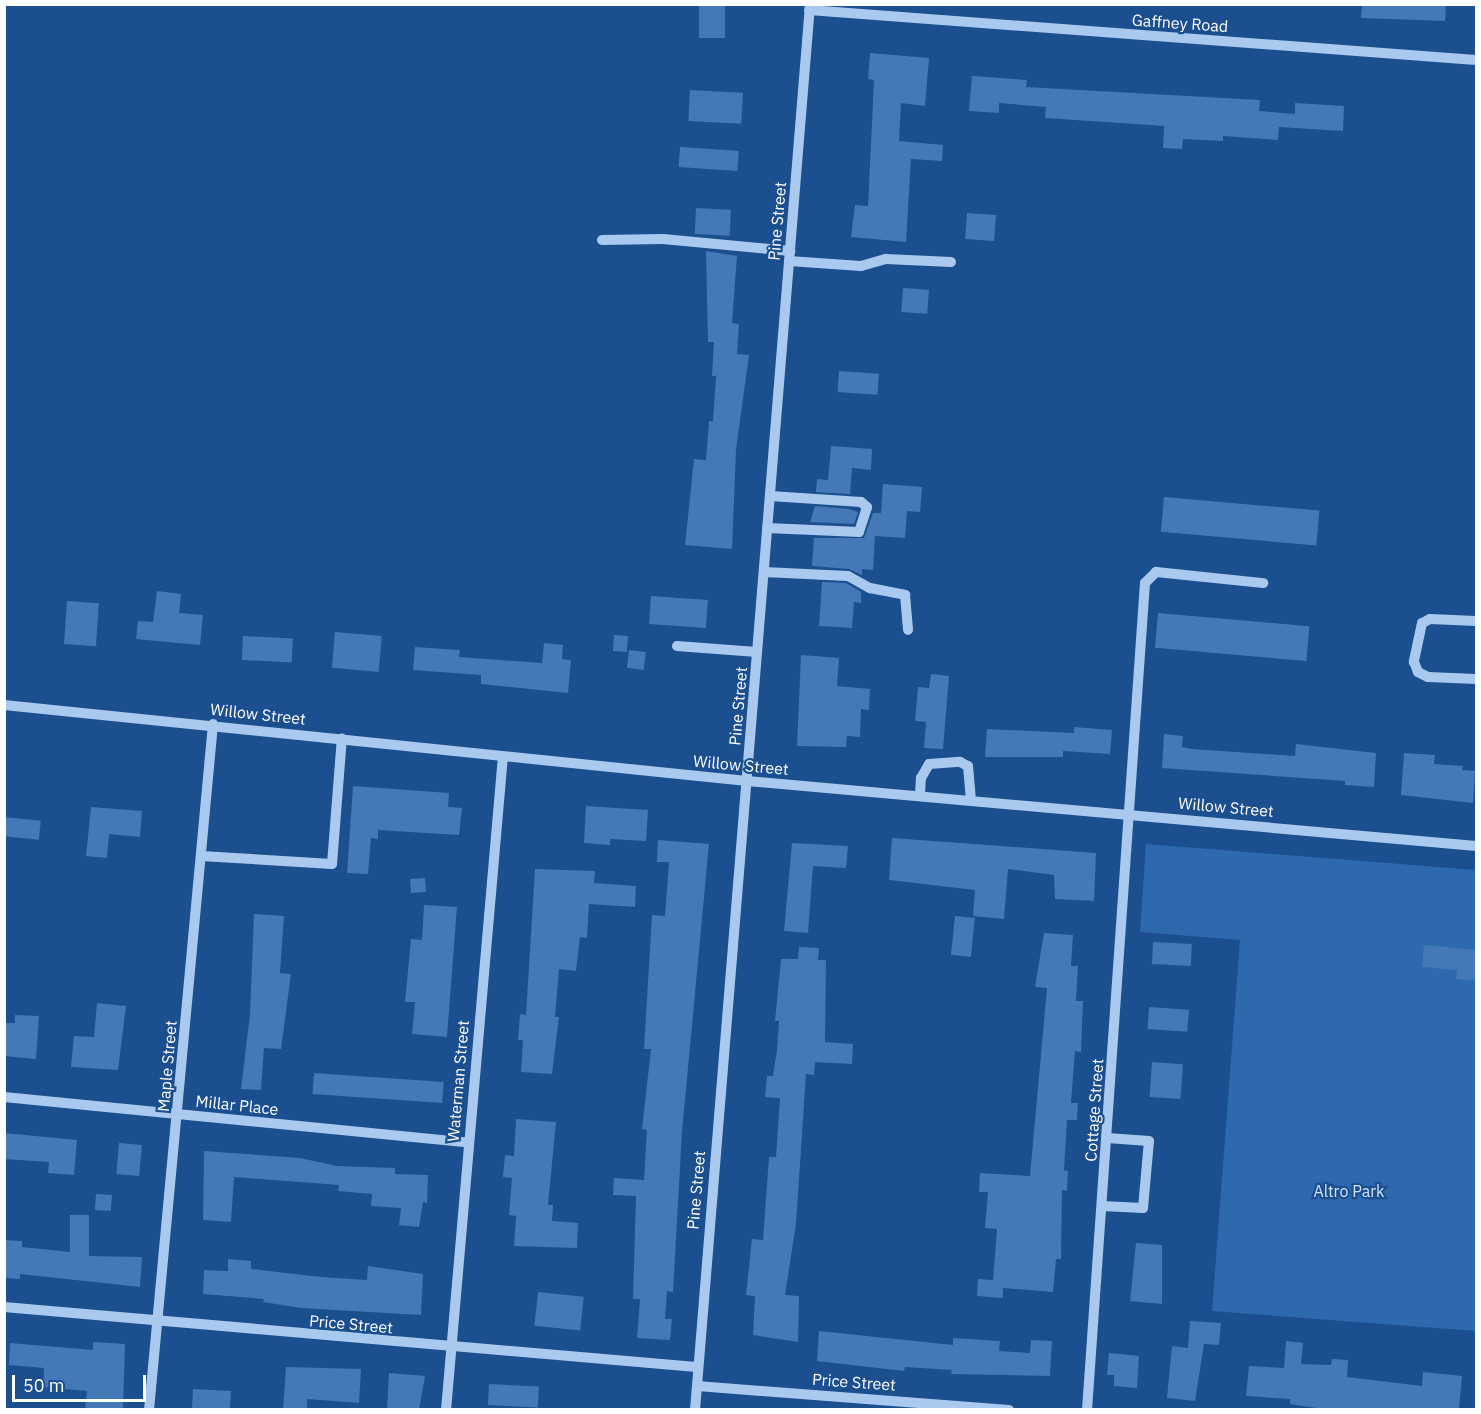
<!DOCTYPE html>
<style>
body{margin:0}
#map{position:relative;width:1481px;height:1414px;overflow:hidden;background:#1b4f8f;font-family:"IBM Plex Sans",sans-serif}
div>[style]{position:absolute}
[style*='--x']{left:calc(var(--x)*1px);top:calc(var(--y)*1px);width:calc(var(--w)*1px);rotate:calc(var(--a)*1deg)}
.green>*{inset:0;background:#2e69ad}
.building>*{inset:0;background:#4478b7;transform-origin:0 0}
.minor>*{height:10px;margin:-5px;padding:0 5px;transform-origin:5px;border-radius:5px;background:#a9c9ee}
span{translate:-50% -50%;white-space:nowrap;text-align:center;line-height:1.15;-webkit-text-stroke:4.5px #1b4f8f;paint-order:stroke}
.street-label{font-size:16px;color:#fff}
.park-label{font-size:16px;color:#cfe3fa}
.frame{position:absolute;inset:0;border:6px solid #fff;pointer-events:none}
.scale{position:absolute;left:12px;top:1375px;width:134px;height:27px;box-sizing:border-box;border:3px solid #fff;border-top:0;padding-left:8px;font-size:18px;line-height:21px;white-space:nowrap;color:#fff;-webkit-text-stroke:4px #1b4f8f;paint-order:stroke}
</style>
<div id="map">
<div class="green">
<div style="clip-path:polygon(1146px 844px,1476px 870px,1476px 1331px,1212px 1311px,1240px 940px,1140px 932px)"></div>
</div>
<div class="building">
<div style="left:699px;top:4px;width:26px;height:34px"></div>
<div style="clip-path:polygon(1362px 4px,1446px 4px,1445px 21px,1361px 18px)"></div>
<div style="clip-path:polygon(870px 53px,929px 58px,925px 106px,901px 103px,899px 141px,943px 145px,942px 161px,911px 159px,906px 242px,851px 237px,855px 205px,868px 206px,874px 80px,868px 79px)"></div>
<div style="clip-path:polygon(972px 76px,1027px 80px,1026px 87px,1260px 100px,1259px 111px,1295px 114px,1295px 103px,1344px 106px,1343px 131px,1279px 127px,1278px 140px,1223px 136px,1223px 141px,1183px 139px,1182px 149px,1163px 148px,1164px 126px,1045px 118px,1046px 107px,999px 103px,999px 113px,969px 111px)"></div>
<div style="left:690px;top:90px;width:53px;height:31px;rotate:3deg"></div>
<div style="left:680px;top:147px;width:59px;height:20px;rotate:4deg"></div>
<div style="left:696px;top:208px;width:35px;height:26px;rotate:3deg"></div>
<div style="left:967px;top:213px;width:29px;height:26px;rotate:4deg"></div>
<div style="clip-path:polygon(706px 251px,737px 256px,732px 323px,739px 324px,737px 354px,749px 355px,736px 450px,732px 549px,685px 545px,694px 459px,706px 460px,709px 421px,713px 421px,716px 376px,712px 376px,714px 342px,708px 342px)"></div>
<div style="left:903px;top:288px;width:26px;height:24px;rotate:4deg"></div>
<div style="left:839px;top:371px;width:40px;height:21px;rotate:4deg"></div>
<div style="clip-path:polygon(831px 446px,872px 449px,871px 470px,852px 468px,850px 494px,816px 492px,817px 479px,828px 480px)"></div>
<div style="clip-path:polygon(883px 484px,922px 487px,920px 512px,907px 511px,905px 538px,875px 536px,873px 570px,862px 569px,862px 575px,849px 569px,812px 566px,814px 538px,864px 538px,873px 513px,881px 513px)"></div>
<div style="left:1164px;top:497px;width:156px;height:35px;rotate:5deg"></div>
<div style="clip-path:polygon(815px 506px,849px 509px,858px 512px,854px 524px,810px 522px)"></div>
<div style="clip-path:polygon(822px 582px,846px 583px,861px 592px,861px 603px,854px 602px,852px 628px,819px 626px)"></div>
<div style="clip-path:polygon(157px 591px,181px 594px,179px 613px,203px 615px,200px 645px,136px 639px,138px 621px,153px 622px)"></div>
<div style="left:651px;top:596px;width:57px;height:28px;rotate:4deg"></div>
<div style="left:67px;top:601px;width:32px;height:43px;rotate:4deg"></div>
<div style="left:1158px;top:613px;width:152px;height:35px;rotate:5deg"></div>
<div style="left:335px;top:632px;width:47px;height:36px;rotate:5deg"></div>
<div style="left:614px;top:635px;width:14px;height:16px;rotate:4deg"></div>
<div style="left:243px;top:636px;width:50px;height:24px;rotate:3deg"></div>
<div style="clip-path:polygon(544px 643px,563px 645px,562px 659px,571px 660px,568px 693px,481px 684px,481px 675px,413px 670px,415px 647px,460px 650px,459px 657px,542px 663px)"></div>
<div style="left:629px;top:650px;width:17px;height:18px;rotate:7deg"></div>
<div style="clip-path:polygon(801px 655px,839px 658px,837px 686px,870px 689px,869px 710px,861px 709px,860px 737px,847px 736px,846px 747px,797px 746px)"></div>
<div style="clip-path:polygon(931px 674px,949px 676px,943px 749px,924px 748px,926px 722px,915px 721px,918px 687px,929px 688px)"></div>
<div style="clip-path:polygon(1074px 727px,1112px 730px,1110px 754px,1063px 751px,1063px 757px,985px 757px,987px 729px,1074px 733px)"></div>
<div style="clip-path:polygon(1164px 734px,1183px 736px,1182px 747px,1192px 749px,1295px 756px,1296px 744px,1376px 753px,1374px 787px,1345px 785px,1345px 781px,1162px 768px)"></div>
<div style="clip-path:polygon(1404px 753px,1435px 755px,1434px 764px,1463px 766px,1462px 770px,1475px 771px,1473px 803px,1401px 795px)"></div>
<div style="clip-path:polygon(353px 786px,449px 793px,448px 807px,462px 808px,459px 835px,378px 830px,378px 839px,371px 838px,368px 874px,347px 873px)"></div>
<div style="clip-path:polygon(586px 806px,648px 810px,646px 841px,610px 839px,610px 845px,584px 843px)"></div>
<div style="clip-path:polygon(91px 807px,142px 811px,140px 837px,109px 834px,107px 858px,86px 856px)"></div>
<div style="left:4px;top:817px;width:37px;height:19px;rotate:6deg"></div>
<div style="clip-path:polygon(892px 838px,1096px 853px,1094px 901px,1055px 899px,1054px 875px,1008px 869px,1004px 919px,973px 916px,975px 890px,889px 880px)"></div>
<div style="clip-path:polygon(658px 840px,709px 844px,682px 1132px,673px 1292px,667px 1291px,665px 1319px,672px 1319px,670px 1340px,637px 1338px,640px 1299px,633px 1299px,636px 1196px,613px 1195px,614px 1178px,644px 1180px,647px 1130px,642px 1129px,651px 1049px,644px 1049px,652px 915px,665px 916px,669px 862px,657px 862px)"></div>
<div style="clip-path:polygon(792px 843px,848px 846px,846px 868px,813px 866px,808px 933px,784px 931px)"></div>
<div style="clip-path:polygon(535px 869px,595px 871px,594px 883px,636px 886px,635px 907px,589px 904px,587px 938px,580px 937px,576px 971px,559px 969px,555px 1017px,559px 1017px,552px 1074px,521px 1072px,523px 1040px,518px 1040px,520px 1014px,526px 1015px)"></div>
<div style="left:425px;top:878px;width:14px;height:15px;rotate:86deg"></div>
<div style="clip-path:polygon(424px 905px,457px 907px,447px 1037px,412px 1034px,415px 1002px,405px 1002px,411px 939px,422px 940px)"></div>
<div style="clip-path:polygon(254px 914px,284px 916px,280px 973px,291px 974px,281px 1049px,264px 1048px,261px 1090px,241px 1089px,250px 1014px)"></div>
<div style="left:955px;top:916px;width:20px;height:39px;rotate:6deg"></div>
<div style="clip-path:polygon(1044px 933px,1073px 935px,1071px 966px,1078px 966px,1076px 1001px,1083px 1001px,1081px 1052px,1075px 1051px,1071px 1103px,1078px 1103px,1077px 1120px,1067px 1120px,1064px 1170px,1068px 1171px,1067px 1191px,1062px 1190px,1061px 1259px,1056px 1259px,1053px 1292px,1003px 1288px,1003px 1298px,977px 1296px,978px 1279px,993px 1280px,997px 1229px,985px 1228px,988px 1192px,979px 1192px,980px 1173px,1030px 1176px,1047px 988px,1035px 987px)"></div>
<div style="left:1153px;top:942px;width:39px;height:22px;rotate:3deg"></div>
<div style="clip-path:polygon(1424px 945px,1476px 950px,1476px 981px,1456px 979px,1457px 970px,1422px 967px)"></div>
<div style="clip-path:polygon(799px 947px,819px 948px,818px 960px,826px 960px,825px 1042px,853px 1044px,852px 1064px,815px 1062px,814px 1075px,806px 1074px,796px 1224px,785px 1295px,799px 1296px,798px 1342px,753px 1335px,755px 1296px,746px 1295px,752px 1239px,763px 1240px,769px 1157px,776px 1157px,780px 1098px,765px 1097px,767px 1076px,773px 1076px,777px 1050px,779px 1021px,775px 1021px,781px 959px,798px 959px)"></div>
<div style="clip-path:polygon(97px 1003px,126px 1006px,118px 1070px,71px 1067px,74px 1036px,94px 1037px)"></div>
<div style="left:1149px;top:1007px;width:40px;height:22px;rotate:4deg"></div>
<div style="clip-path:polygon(15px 1015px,39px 1016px,36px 1059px,4px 1056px,4px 1023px,15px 1023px)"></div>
<div style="left:1152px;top:1062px;width:31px;height:35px;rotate:4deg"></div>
<div style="left:314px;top:1073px;width:130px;height:21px;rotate:4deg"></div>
<div style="clip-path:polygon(516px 1119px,556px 1122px,548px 1205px,553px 1205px,552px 1221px,578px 1223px,577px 1248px,514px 1246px,516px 1216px,509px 1215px,512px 1178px,503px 1177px,505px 1155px,514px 1156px)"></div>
<div style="clip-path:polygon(4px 1133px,77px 1140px,74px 1175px,48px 1173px,49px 1162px,4px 1159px)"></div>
<div style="left:119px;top:1143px;width:23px;height:31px;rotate:5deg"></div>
<div style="clip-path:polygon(204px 1151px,300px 1158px,337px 1166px,395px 1168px,395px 1174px,428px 1175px,427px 1203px,423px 1202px,419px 1227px,399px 1225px,401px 1208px,371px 1206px,372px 1194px,338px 1191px,339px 1185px,234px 1177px,231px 1222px,203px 1220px)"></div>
<div style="left:96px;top:1194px;width:16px;height:16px;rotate:4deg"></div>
<div style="clip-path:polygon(70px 1215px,89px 1215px,89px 1256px,142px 1257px,140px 1287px,20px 1274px,20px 1279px,4px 1278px,4px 1240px,22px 1241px,22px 1247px,70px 1252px)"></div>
<div style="clip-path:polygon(1136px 1243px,1162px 1245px,1162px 1304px,1130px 1301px)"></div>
<div style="clip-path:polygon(228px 1259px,251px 1261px,251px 1269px,321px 1277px,367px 1280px,368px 1266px,423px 1274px,421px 1315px,301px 1308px,263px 1302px,264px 1299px,203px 1294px,204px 1270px,228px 1271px)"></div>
<div style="left:538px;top:1292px;width:46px;height:34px;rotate:6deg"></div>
<div style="clip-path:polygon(1190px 1321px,1221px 1323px,1219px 1345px,1204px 1344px,1195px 1401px,1167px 1398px,1172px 1346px,1188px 1348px)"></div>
<div style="clip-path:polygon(819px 1331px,953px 1345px,953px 1338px,1000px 1341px,999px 1351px,1030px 1353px,1031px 1340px,1052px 1341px,1050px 1376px,951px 1374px,952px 1370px,905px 1367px,904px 1371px,817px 1361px)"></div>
<div style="clip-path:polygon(1286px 1341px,1303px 1343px,1301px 1364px,1331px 1365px,1332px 1359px,1348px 1360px,1347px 1377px,1422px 1386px,1423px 1372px,1462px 1376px,1459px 1410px,1316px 1408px,1290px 1404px,1290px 1399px,1246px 1396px,1249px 1366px,1284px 1368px)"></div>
<div style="clip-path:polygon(93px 1342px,125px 1344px,123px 1410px,85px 1410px,87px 1391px,43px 1387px,44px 1368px,9px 1365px,10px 1343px,93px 1350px)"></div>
<div style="clip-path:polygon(1109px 1353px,1139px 1356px,1137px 1388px,1114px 1386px,1114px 1375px,1107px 1375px)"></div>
<div style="clip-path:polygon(286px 1367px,361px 1369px,359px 1403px,307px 1399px,307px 1410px,283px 1410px)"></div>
<div style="clip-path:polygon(389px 1373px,425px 1376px,419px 1410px,387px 1410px)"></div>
<div style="left:489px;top:1384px;width:50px;height:21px;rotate:3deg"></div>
<div style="left:193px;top:1389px;width:38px;height:21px;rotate:3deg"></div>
</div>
<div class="minor">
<div style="--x:809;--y:10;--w:669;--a:4.29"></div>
<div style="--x:602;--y:240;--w:61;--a:-0.9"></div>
<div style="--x:663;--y:239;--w:128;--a:5.4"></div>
<div style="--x:789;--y:261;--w:72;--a:4"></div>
<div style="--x:861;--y:266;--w:26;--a:-16"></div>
<div style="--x:886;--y:259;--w:65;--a:2.6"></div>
<div style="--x:767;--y:528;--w:92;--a:2.5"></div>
<div style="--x:859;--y:532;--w:26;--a:-72"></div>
<div style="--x:867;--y:507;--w:8;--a:-140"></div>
<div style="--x:861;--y:502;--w:91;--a:-176.2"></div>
<div style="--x:764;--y:572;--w:84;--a:2.7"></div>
<div style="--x:848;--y:576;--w:25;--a:29"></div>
<div style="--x:870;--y:588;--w:36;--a:11"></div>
<div style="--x:905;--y:595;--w:35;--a:85"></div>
<div style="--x:1476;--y:621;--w:46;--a:-177.5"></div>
<div style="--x:1430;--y:619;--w:9;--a:153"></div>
<div style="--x:1422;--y:623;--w:40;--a:102"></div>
<div style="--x:1414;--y:662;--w:11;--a:68"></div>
<div style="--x:1418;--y:672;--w:11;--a:27"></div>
<div style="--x:1428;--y:677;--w:48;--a:2.4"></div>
<div style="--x:677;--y:646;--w:80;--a:4.3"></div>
<div style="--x:4;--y:705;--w:747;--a:5.84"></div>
<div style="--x:747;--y:781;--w:732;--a:5.1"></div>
<div style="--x:920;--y:795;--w:17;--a:-87"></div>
<div style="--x:921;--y:778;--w:16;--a:-60"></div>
<div style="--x:929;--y:764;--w:31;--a:-4"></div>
<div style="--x:960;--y:762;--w:9;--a:27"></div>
<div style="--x:968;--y:766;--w:33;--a:85"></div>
<div style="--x:201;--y:856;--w:131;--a:3.5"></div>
<div style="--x:332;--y:864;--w:126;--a:-85.5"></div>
<div style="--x:4;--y:1097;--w:465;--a:5.6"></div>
<div style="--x:1102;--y:1206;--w:41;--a:2.8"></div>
<div style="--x:1143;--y:1208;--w:67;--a:-84.9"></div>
<div style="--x:1149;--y:1141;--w:42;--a:-175.9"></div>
<div style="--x:4;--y:1307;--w:695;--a:4.96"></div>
<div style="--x:697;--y:1386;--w:313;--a:4.4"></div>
<div style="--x:149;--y:1410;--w:689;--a:-84.67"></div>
<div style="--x:446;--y:1410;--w:656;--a:-85.02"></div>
<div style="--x:695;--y:1410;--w:1411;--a:-85.32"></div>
<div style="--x:1087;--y:1410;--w:829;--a:-85.99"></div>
<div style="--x:1145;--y:583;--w:16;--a:-45"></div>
<div style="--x:1156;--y:572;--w:108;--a:5.9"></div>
</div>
<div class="street-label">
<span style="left:1180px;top:23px;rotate:4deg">Gaffney Road</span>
<span style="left:777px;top:221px;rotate:-85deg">Pine Street</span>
<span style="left:738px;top:706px;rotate:-85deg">Pine Street</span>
<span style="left:258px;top:714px;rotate:6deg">Willow Street</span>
<span style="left:741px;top:765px;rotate:5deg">Willow Street</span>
<span style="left:1226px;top:807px;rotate:5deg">Willow Street</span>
<span style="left:167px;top:1066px;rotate:-85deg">Maple Street</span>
<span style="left:458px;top:1081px;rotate:-85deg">Waterman Street</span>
<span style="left:237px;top:1105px;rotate:6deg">Millar Place</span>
<span style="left:1094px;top:1110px;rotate:-86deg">Cottage Street</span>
<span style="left:696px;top:1190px;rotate:-85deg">Pine Street</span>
<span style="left:351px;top:1324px;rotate:5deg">Price Street</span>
<span style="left:854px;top:1382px;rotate:4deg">Price Street</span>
</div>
<div class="park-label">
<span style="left:1349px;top:1191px">Altro Park</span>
</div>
<div class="frame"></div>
<div class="scale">50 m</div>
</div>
